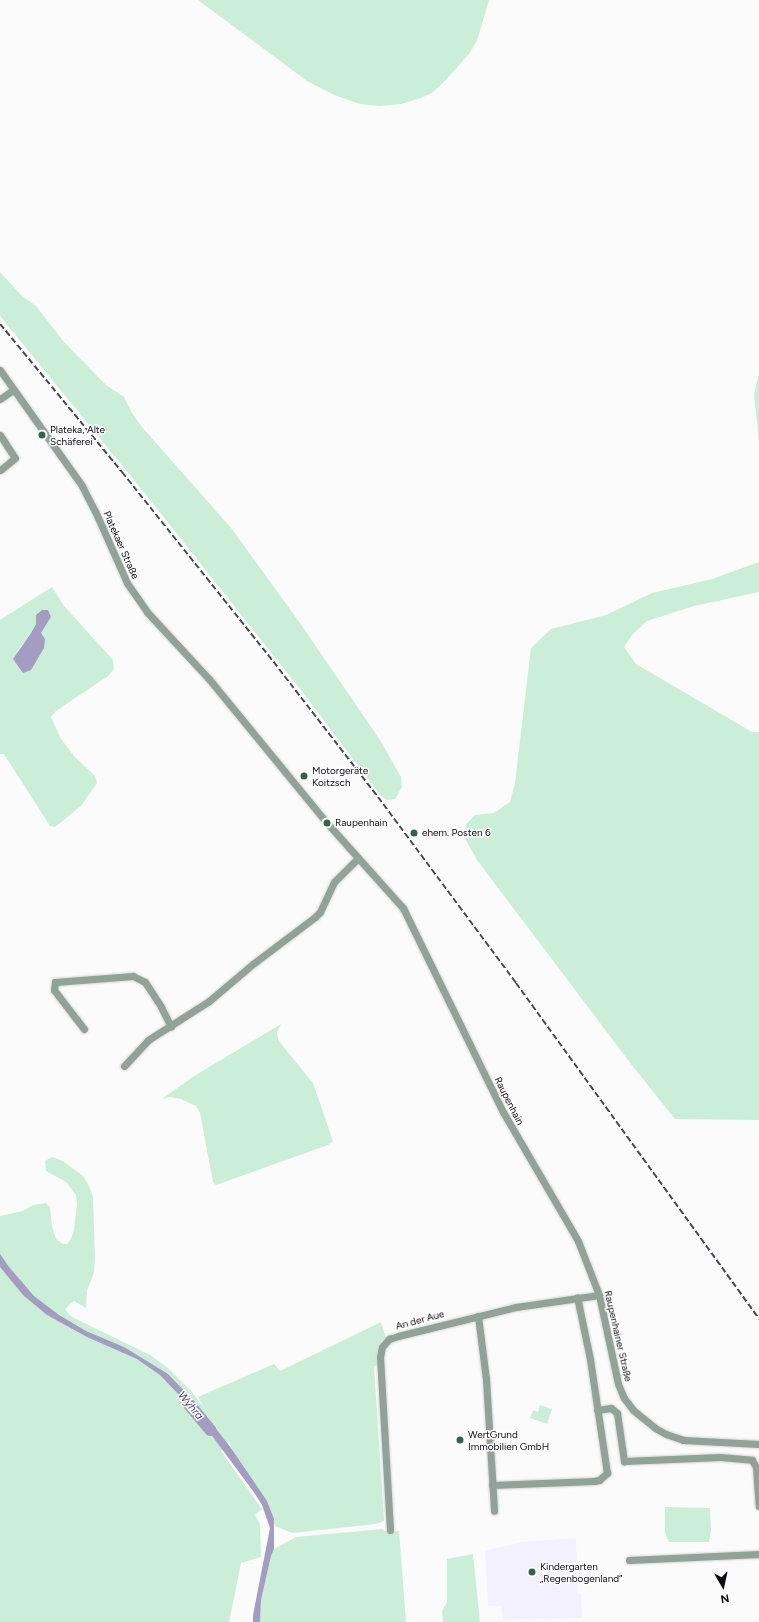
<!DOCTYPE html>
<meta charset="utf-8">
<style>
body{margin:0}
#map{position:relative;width:759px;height:1622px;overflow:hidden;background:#fbfbfb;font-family:Figtree,sans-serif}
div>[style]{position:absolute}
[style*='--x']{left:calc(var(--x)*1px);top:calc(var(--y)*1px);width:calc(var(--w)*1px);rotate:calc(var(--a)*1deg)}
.built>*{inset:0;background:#f3f0ff}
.green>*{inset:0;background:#cbeed9}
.water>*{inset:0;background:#a49dc1}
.river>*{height:12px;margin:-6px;padding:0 6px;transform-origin:6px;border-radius:6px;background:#a49dc1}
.roads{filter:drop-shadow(0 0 1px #d5d4d6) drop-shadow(0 0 1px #d5d4d6)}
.minor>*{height:7px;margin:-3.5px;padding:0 3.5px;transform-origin:3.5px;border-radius:3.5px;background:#91a298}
.rail>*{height:2px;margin-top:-1px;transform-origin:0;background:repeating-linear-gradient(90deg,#49484f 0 6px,transparent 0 9px)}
.dots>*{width:11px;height:11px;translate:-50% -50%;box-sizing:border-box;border:2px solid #fff;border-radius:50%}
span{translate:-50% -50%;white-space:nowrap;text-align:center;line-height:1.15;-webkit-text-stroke:3px #fff;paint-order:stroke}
.poi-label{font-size:10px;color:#0c0a13}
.left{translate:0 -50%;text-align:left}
.street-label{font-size:10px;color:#0c0a13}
.water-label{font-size:11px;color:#4c4071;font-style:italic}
.north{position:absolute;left:703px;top:1566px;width:40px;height:40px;-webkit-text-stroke:3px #fff;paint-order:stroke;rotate:171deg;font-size:11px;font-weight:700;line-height:16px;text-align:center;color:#0c0a13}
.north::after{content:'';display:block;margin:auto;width:14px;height:18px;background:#0c0a13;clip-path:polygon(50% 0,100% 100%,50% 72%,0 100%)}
</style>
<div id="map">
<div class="built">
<div style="clip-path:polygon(576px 1538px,578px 1594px,581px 1594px,582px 1618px,503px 1620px,501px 1606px,488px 1606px,485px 1551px,522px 1542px)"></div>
</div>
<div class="green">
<div style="clip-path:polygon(198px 0,489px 0,477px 41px,469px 54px,444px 82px,432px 93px,421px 98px,401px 104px,379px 106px,360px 104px,334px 95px,307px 81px)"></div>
<div style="clip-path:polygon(0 272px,22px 296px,36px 306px,64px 342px,106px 385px,124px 397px,132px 413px,142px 427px,232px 529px,300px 623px,380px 740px,401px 777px,402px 787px,395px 799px,387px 800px,381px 796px,307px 698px,147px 496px,0 316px)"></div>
<div style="clip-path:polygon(759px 373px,759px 440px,754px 395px)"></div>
<div style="clip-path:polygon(759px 562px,759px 592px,694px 606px,647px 621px,633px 634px,624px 647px,636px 664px,752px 732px,759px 732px,759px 1120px,675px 1119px,631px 1064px,477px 860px,464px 837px,466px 824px,475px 815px,494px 813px,510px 802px,515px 783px,531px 648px,551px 629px,606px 615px,652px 593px,712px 579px)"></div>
<div style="clip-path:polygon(evenodd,52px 587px,64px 606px,113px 660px,114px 669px,108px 676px,56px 711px,51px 717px,61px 739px,74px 756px,95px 776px,97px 783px,81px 806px,55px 827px,50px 826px,4px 754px,0 754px,0 620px,52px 587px,51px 617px,41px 633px,16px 653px,31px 633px,36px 624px,51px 617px)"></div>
<div style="clip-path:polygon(281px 1024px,277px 1032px,278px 1040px,313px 1083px,333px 1141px,328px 1145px,216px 1185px,213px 1182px,200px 1113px,196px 1106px,181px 1099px,170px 1097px,162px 1099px,194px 1076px)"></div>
<div style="clip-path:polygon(52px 1157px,63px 1161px,83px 1176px,90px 1188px,93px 1198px,95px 1257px,94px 1273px,87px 1290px,86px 1308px,74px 1301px,65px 1309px,70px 1316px,150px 1355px,168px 1368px,192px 1392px,205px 1409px,198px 1397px,274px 1364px,280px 1371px,381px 1322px,386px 1338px,377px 1357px,377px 1365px,374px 1366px,384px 1521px,376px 1524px,292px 1533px,275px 1526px,267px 1501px,235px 1456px,229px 1441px,221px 1451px,262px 1509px,255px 1515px,260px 1524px,261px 1557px,241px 1563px,229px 1622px,0 1622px,0 1216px,23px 1211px,33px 1205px,46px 1203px,50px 1207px,52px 1226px,56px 1239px,63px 1244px,67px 1244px,71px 1239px,74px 1229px,77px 1205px,76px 1195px,66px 1182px,46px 1171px,45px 1161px)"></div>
<div style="clip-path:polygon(540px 1405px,552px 1409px,547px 1424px,530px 1418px,533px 1410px,538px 1412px)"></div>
<div style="clip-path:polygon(665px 1507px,710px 1508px,711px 1531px,709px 1542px,669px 1542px,665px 1533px)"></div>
<div style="clip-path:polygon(383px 1529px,384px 1531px,399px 1531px,406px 1622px,260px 1622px,261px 1600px,271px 1556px,274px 1549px,296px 1537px)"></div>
<div style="clip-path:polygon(473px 1554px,480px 1622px,443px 1622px,442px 1611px,447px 1602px,447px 1559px)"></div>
</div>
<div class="water">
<div style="clip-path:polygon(42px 610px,48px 610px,51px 617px,41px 633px,45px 639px,44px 648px,31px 670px,23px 673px,13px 659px,31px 633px,36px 624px,36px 615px)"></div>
<div style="clip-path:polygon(0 1254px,9px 1267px,34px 1296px,59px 1315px,86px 1331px,124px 1347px,168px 1374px,196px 1403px,231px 1448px,267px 1501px,274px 1519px,274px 1549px,271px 1556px,261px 1600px,260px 1622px,253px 1622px,253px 1615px,270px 1528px,262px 1505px,253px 1491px,204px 1425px,199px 1416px,160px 1375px,137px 1359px,87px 1337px,47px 1315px,23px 1295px,0 1267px)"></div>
</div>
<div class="river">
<div style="--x:186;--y:1401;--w:38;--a:50"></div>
</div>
<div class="roads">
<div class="minor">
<div style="--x:0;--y:370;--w:142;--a:54.7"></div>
<div style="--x:82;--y:486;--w:28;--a:63"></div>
<div style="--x:95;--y:511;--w:79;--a:66"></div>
<div style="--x:127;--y:583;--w:35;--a:55"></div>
<div style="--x:147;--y:612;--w:91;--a:47.2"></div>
<div style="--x:209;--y:679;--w:186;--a:50.7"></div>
<div style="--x:327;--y:823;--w:114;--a:48.2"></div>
<div style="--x:403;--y:908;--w:227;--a:63.9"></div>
<div style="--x:503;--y:1112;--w:149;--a:59.8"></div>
<div style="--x:578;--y:1241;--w:58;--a:68.7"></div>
<div style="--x:599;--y:1295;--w:91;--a:77.9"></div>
<div style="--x:618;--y:1384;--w:15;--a:67"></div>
<div style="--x:624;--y:1398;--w:15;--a:53"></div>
<div style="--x:633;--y:1410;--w:28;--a:39"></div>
<div style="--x:655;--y:1428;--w:13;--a:29"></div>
<div style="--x:666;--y:1434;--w:18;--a:19"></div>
<div style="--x:683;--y:1440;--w:76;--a:3"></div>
<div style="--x:0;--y:399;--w:16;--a:-35"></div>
<div style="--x:0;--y:435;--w:27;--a:57"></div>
<div style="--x:15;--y:458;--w:19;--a:141"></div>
<div style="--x:84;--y:1029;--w:49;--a:-127.6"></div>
<div style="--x:54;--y:990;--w:8;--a:-83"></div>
<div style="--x:55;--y:982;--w:78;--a:-4.4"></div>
<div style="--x:133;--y:976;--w:13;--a:27"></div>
<div style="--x:145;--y:982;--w:30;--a:57"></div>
<div style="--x:161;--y:1007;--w:22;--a:63"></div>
<div style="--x:124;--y:1066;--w:35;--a:-47"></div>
<div style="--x:148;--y:1040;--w:72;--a:-32.6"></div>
<div style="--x:209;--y:1001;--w:59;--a:-40.2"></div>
<div style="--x:254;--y:963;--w:76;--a:-37"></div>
<div style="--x:315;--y:917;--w:7;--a:-45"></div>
<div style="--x:320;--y:912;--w:33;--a:-65"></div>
<div style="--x:334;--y:882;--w:34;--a:-45"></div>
<div style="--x:478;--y:1316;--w:64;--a:82.8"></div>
<div style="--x:486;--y:1379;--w:132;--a:86.5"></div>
<div style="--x:597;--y:1410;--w:14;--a:-8"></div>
<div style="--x:611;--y:1408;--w:8;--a:40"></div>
<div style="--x:617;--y:1413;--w:49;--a:81.7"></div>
<div style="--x:624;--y:1461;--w:96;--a:-2.4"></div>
<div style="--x:720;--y:1457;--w:32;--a:5"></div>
<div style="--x:752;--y:1460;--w:8;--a:60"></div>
<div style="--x:756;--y:1467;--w:39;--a:86"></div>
<div style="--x:492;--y:1485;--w:102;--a:-2.2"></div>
<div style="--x:594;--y:1481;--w:5;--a:-11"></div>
<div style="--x:599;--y:1480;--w:11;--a:-41"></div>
<div style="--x:607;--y:1473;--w:115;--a:-98.5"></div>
<div style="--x:590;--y:1359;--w:63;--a:-101.8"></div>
<div style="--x:390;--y:1530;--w:173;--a:-93.3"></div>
<div style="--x:380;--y:1357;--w:10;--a:-79"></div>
<div style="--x:382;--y:1347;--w:11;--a:-49"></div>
<div style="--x:389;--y:1339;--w:9;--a:-18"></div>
<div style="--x:398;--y:1336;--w:122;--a:-13.8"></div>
<div style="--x:516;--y:1307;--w:84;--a:-8.2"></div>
<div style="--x:629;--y:1560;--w:130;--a:-2.6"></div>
</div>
</div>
<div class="rail">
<div style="--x:0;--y:324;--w:192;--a:50.5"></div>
<div style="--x:122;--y:472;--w:252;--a:51.4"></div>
<div style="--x:279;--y:669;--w:162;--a:52.3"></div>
<div style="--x:378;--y:797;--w:232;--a:53.4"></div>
<div style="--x:516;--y:983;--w:415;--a:54.1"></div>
</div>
<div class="dots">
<div style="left:42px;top:435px;background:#31654a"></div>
<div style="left:304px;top:776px;background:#31654a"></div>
<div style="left:327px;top:823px;background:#31654a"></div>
<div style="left:414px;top:833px;background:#31654a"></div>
<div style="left:460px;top:1440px;background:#31654a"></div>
<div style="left:532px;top:1572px;background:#31654a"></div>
</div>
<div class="poi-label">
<span class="left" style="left:50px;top:435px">Plateka, Alte<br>Schäferei</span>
<span class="left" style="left:312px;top:776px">Motorgeräte<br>Koitzsch</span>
<span class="left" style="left:335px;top:823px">Raupenhain</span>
<span class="left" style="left:422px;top:833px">ehem. Posten 6</span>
<span class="left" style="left:468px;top:1440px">WertGrund<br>Immobilien GmbH</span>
<span class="left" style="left:540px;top:1572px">Kindergarten<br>„Regenbogenland“</span>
</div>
<div class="street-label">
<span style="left:121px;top:545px;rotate:66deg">Platekaer Straße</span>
<span style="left:509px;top:1101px;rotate:63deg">Raupenhain</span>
<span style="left:420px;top:1320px;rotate:-15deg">An der Aue</span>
<span style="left:618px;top:1336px;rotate:77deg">Raupenhainer Straße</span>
</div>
<div class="water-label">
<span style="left:190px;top:1406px;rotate:50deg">Wyhra</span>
</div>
<div class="north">N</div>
</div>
